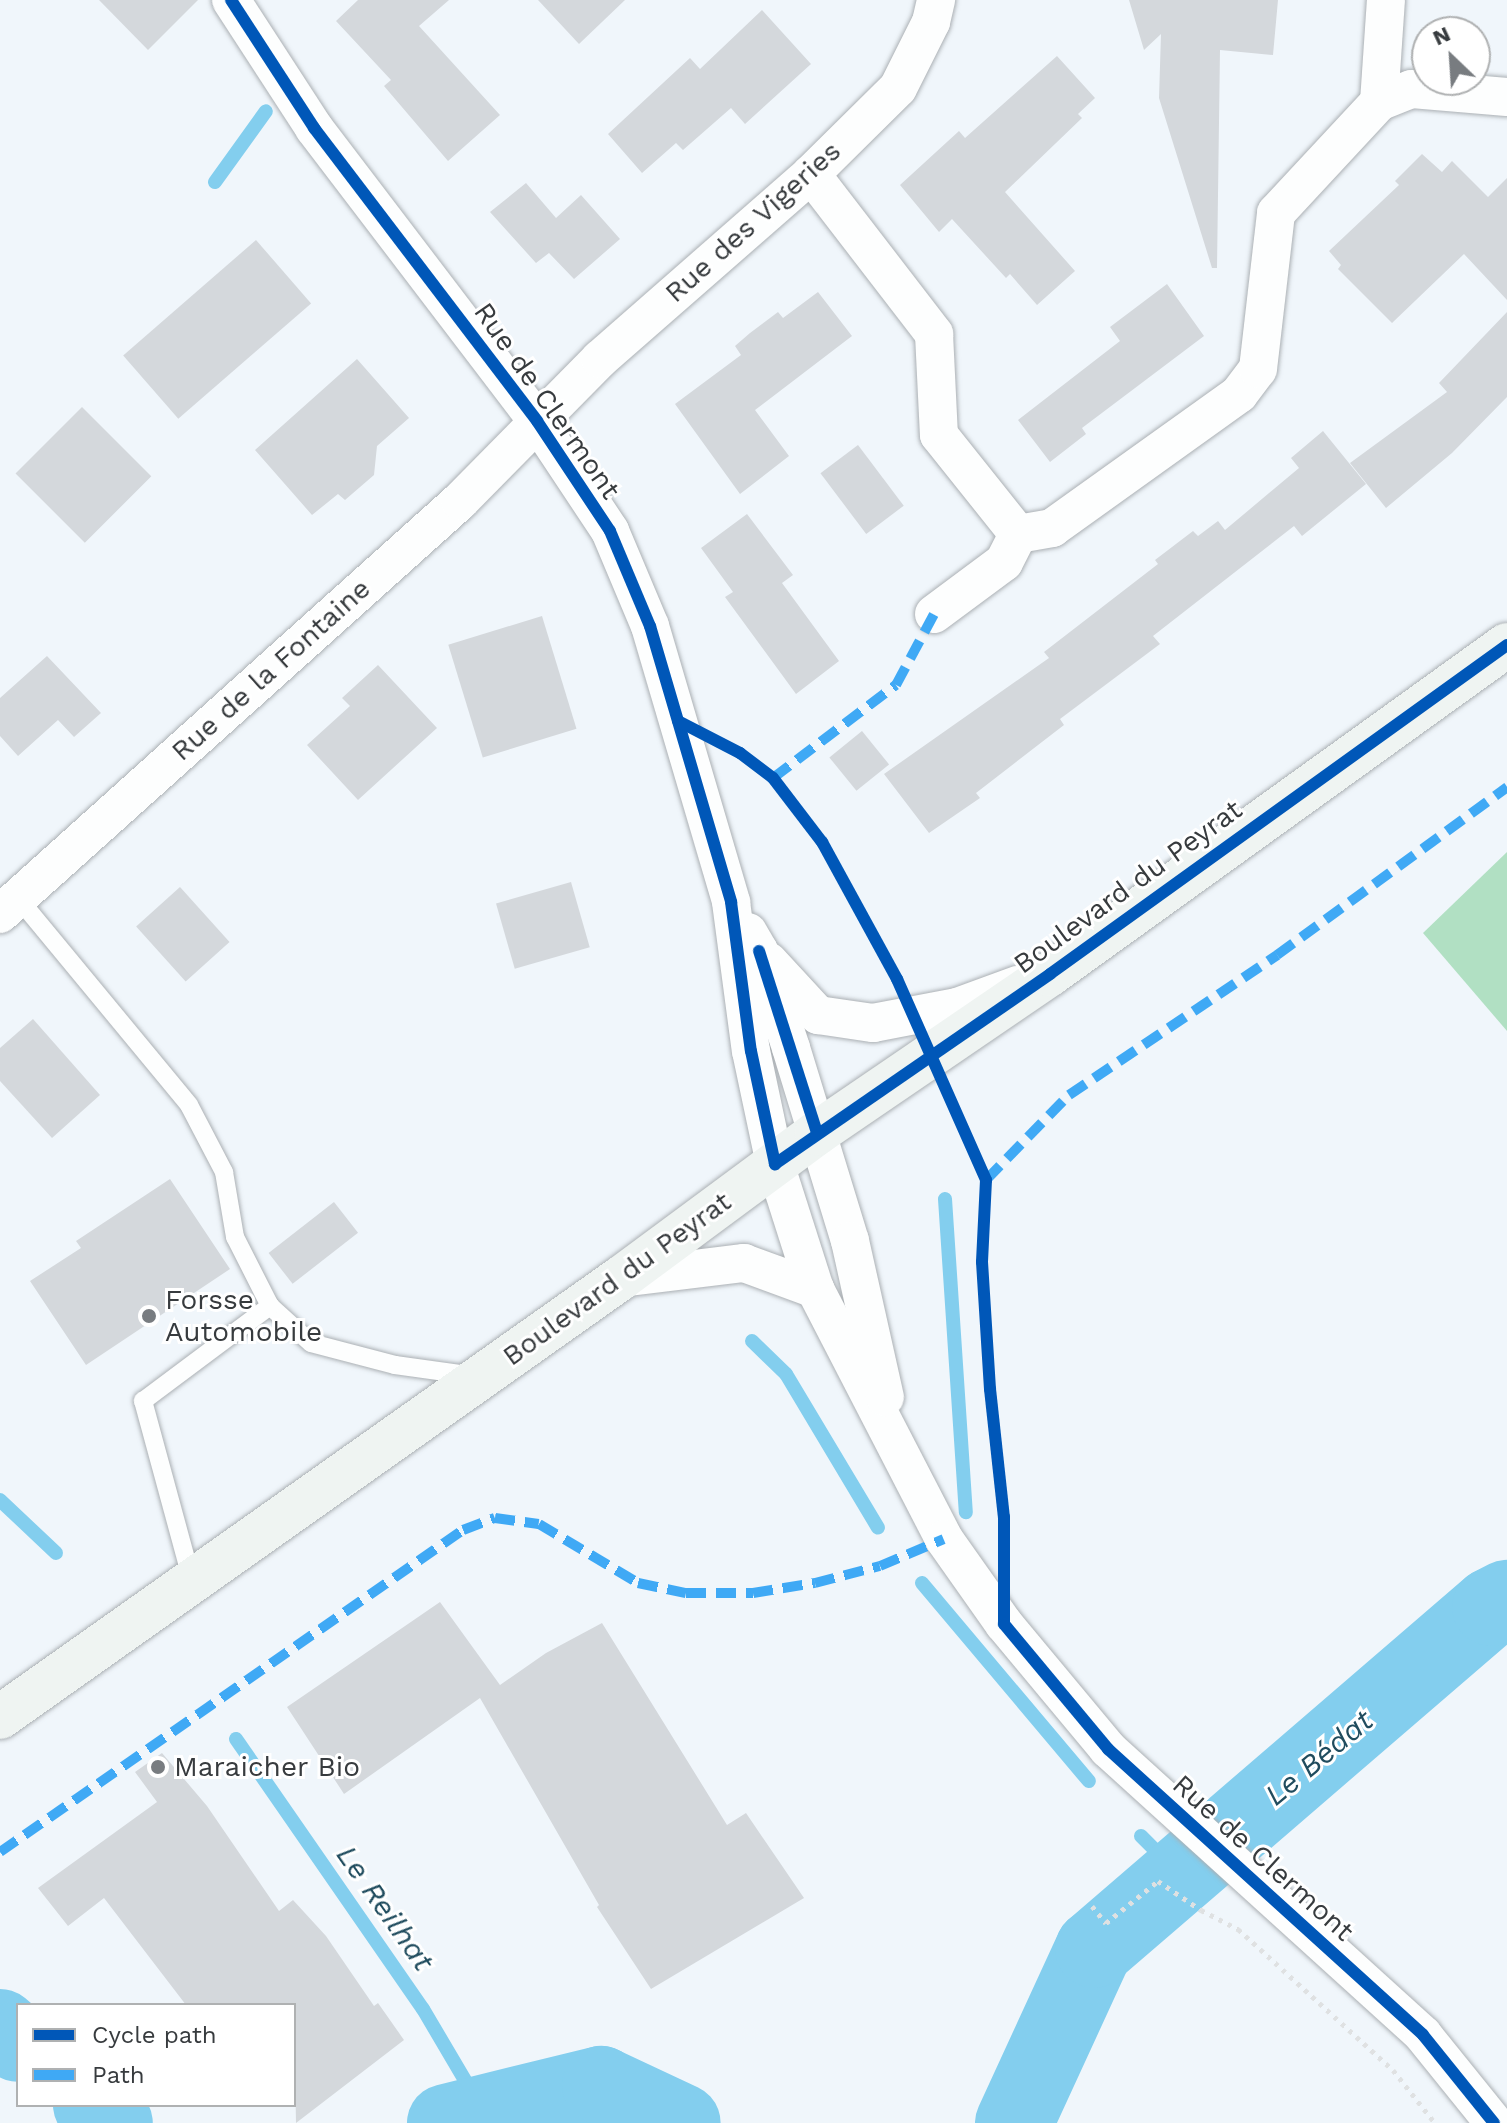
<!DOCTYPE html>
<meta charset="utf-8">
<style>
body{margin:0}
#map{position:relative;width:1507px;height:2123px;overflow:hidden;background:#f0f6fb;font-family:"Work Sans",sans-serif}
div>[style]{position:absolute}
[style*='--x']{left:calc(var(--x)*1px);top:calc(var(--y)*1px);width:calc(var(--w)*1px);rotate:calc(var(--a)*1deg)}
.forest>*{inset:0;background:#b1e0c3}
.stream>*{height:14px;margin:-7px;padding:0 7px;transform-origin:7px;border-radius:7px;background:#83ceee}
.river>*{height:78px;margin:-39px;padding:0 39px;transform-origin:39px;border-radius:39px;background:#83ceee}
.building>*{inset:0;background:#d4d8dc;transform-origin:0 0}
.path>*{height:5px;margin-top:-2.5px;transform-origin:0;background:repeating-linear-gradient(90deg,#dfe1e2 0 4px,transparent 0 10px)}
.roads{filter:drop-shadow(0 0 2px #abb0b4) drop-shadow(0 0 2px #abb0b4)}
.service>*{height:18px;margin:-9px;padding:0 9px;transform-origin:9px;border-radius:9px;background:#fdfefe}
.minor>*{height:38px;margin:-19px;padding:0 19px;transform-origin:19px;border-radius:19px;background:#fdfefe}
.secondary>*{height:44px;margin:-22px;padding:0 22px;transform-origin:22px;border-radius:22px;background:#eff4f2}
.quiet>*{height:10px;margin-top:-5px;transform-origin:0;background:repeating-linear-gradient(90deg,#3fa9f5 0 20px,transparent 0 30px)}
.cycleway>*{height:12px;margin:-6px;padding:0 6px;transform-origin:6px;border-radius:6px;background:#0057b8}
.dots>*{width:22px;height:22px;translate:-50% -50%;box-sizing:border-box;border:4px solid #fff;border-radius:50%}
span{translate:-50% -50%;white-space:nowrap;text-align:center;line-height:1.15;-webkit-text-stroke:6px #fff;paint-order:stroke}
.street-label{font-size:28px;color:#373b3e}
.poi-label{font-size:28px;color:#373b3e}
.left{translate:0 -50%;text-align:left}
.water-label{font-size:30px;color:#204c5e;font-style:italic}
.legend{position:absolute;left:16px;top:2003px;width:280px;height:104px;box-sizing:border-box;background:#fff;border:2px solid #afb1b2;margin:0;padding:10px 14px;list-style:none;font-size:24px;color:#373b3e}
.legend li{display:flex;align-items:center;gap:16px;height:40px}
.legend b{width:40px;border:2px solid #afb1b2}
.north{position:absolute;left:1411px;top:16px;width:80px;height:80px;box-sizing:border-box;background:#fff;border:2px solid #afb1b2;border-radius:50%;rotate:335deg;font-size:22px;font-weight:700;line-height:32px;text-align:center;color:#373b3e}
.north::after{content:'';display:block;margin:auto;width:28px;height:36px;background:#787c80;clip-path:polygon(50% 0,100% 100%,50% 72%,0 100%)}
</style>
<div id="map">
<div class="forest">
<div style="clip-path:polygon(1507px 852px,1507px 1031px,1423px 933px)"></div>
</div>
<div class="stream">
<div style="--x:215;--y:182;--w:87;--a:-54.3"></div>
<div style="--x:945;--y:1199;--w:314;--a:86.2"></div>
<div style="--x:752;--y:1341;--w:47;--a:44.1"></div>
<div style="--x:786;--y:1374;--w:179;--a:59.1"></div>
<div style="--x:0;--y:1500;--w:77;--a:43.4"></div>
<div style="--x:922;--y:1583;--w:259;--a:49.9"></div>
<div style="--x:236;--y:1739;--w:328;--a:55.3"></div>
<div style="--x:423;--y:2009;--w:118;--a:59.5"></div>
<div style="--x:1141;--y:1836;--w:38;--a:45"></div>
<div style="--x:1168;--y:1863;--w:42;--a:-44"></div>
</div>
<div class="river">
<div style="--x:0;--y:2028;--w:23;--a:40"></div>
<div style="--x:92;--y:2105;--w:28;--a:39"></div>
<div style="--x:446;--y:2123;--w:160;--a:-13.8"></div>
<div style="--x:601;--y:2085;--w:89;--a:25.1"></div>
<div style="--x:1014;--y:2123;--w:192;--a:-65.3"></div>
<div style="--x:1094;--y:1949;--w:524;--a:-40.74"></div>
<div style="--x:1491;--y:1607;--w:18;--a:-27"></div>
</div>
<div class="building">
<div style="clip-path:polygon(99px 0,198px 0,148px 50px)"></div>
<div style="clip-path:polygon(358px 0,449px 0,419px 26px,500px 115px,448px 161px,384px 86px,391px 80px,336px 21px)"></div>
<div style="clip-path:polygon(538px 0,625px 0,579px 44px)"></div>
<div style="clip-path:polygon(1129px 0,1278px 0,1273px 55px,1220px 50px,1217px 268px,1212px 268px,1159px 98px,1161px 34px,1144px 50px)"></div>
<div style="clip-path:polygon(762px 10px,811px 64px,745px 124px,731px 108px,683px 150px,676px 143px,642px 173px,608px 134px,690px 58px,700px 69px)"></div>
<div style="clip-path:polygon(1057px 56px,1095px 98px,1078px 114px,1082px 118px,1005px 192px,1075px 271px,1037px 305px,1010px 274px,1006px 278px,952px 219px,939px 232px,900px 185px,959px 131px,965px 138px)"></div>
<div style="clip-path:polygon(1422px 154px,1442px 172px,1452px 161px,1488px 197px,1507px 178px,1507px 300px,1464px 254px,1392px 323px,1338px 269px,1341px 265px,1329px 251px,1399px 185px,1395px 181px)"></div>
<div style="clip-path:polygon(526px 183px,556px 218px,581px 195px,620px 239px,574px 279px,549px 253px,536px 263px,490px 212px)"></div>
<div style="left:256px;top:240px;width:84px;height:176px;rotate:49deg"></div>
<div style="clip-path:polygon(1167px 284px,1204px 336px,1082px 428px,1086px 434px,1050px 462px,1018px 420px,1120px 341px,1110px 327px)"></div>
<div style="clip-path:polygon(818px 292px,852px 336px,755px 410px,789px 456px,740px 494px,675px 404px,741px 355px,735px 346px,750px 333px,778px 312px,783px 318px)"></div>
<div style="clip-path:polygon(1507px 312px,1507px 397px,1452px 453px,1386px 508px,1350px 463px,1447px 392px,1439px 383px)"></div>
<div style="clip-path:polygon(357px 359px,409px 418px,377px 446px,374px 475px,345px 500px,338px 494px,312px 515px,255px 450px)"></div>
<div style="left:82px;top:407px;width:98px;height:94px;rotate:45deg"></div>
<div style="clip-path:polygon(1323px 431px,1366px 484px,1302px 536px,1294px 526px,1153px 636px,1160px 644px,1060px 719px,1064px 725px,976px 793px,980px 798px,929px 833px,884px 774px,1049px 658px,1044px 652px,1158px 564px,1155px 560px,1193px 531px,1198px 536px,1218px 521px,1225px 530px,1299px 468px,1291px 458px)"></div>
<div style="left:858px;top:445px;width:76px;height:47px;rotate:53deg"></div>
<div style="clip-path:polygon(747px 514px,793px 575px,782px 583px,839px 661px,796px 694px,725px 597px,733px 592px,701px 548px)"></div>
<div style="left:542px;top:616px;width:118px;height:98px;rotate:73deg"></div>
<div style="clip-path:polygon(47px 656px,101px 713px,74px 737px,58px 720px,18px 756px,0 736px,0 698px)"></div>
<div style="clip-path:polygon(378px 665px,437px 728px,358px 800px,307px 745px,350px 706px,342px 698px)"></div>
<div style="left:862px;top:731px;width:43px;height:42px;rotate:51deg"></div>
<div style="left:571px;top:882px;width:68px;height:78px;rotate:74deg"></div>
<div style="left:180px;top:887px;width:74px;height:59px;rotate:48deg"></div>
<div style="clip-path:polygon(33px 1019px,100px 1095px,52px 1138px,0 1081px,0 1048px)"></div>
<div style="clip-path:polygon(170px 1179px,230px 1269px,86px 1365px,30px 1281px,81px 1248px,76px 1241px)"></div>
<div style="left:334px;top:1202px;width:39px;height:83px;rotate:52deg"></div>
<div style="clip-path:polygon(440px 1602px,500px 1685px,546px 1653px,602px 1623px,727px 1825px,746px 1813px,804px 1898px,651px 1989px,597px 1907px,599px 1905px,480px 1698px,344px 1794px,287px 1707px)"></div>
<div style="clip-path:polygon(162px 1753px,207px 1806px,279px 1911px,293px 1900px,326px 1936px,374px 2006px,378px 2003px,404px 2040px,296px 2123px,294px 2005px,186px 2005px,104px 1898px,68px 1926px,38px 1888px,157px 1802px,135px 1772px)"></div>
</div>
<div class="path">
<div style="--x:1092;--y:1906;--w:22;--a:51"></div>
<div style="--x:1106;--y:1923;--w:67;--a:-38.9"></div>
<div style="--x:1158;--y:1881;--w:52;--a:34"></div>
<div style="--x:1201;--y:1910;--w:42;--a:27.2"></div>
<div style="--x:1238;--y:1929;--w:210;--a:42.3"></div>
<div style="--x:1393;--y:2070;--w:68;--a:51.6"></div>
</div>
<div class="roads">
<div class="service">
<div style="--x:18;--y:898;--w:268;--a:50.4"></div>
<div style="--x:189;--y:1105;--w:76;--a:62.4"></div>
<div style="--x:224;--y:1172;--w:66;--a:80.4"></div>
<div style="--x:235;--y:1237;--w:77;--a:63.1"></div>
<div style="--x:270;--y:1306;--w:55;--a:42.1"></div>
<div style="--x:311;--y:1343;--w:87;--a:14.7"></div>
<div style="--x:395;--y:1365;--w:80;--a:7.9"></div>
<div style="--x:192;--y:1581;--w:187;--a:-105.2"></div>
<div style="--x:143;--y:1401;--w:159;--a:-36.8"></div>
</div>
<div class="minor">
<div style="--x:231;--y:0;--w:153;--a:57"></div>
<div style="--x:314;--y:128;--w:368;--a:52.7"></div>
<div style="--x:537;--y:421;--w:132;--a:56.4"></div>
<div style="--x:610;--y:531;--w:103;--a:67.2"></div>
<div style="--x:650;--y:626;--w:288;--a:73.6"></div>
<div style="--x:731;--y:902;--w:150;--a:82.4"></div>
<div style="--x:751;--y:1051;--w:116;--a:78"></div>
<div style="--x:775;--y:1164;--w:131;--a:72.3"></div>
<div style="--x:815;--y:1289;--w:281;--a:62.7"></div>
<div style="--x:944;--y:1539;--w:104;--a:54.8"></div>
<div style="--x:1004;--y:1624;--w:163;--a:50.2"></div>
<div style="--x:1108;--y:1749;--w:425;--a:42.2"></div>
<div style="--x:1423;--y:2035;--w:113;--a:51.1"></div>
<div style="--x:1379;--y:102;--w:102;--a:-86.1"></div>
<div style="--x:811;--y:174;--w:202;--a:52.4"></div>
<div style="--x:934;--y:334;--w:101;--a:87.2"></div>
<div style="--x:939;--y:435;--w:127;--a:51.4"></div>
<div style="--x:1018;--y:534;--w:35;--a:-10"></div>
<div style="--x:1052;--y:528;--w:230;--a:-35.6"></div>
<div style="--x:1239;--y:394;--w:31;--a:-53"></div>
<div style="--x:1258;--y:369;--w:157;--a:-83.4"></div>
<div style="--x:1276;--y:213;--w:151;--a:-47.1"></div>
<div style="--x:1379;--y:102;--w:35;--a:-22"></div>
<div style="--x:1412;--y:89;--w:95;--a:4.8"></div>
<div style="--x:934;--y:614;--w:87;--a:-36.6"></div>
<div style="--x:1004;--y:562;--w:31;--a:-63"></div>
<div style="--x:0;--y:914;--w:618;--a:-41.92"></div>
<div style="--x:460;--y:501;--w:199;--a:-45.4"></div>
<div style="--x:600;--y:359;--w:281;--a:-41.2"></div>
<div style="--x:811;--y:174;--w:122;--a:-44.7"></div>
<div style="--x:898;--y:88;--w:74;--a:-63.4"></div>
<div style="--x:931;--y:22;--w:23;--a:-77"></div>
<div style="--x:748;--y:932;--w:22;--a:60"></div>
<div style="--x:759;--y:951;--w:102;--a:71.7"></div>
<div style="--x:791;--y:1048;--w:202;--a:73"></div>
<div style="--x:850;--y:1241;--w:160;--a:77.4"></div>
<div style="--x:768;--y:961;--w:74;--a:47.2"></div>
<div style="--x:818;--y:1015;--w:56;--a:8.3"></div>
<div style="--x:873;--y:1023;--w:86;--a:-10.8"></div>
<div style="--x:957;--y:1007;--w:64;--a:-20.1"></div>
<div style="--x:621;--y:1278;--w:124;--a:-7"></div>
<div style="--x:744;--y:1263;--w:76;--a:20.1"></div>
</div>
<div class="secondary">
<div style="--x:0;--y:1717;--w:761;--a:-35.26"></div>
<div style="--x:621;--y:1278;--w:244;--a:-36.5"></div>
<div style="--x:817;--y:1133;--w:282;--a:-34.3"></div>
<div style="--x:1050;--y:974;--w:563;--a:-35.75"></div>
</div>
</div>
<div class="quiet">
<div style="--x:773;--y:778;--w:154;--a:-37.1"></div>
<div style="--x:896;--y:685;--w:81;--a:-61.8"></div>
<div style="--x:986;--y:1180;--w:119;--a:-45.7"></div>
<div style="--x:1069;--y:1095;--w:251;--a:-33.9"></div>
<div style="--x:1277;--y:955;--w:285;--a:-36.1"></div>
<div style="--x:0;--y:1852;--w:564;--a:-34.82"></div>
<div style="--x:463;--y:1530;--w:34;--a:-21"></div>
<div style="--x:495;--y:1518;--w:44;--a:7.8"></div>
<div style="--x:539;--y:1524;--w:115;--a:30.8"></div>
<div style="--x:638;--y:1583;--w:49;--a:11.8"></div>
<div style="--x:686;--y:1593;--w:67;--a:0"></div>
<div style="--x:753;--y:1593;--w:63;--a:-9.2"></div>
<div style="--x:815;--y:1583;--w:67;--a:-14.7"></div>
<div style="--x:880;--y:1566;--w:69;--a:-22.9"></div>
</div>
<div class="cycleway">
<div style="--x:231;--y:0;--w:153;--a:57"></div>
<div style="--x:314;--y:128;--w:368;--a:52.7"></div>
<div style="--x:537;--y:421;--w:132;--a:56.4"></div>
<div style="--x:610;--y:531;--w:103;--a:67.2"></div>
<div style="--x:650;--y:626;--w:288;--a:73.6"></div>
<div style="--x:731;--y:902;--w:150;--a:82.4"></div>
<div style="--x:751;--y:1051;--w:116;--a:78"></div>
<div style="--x:775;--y:1164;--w:334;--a:-34.6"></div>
<div style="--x:1050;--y:974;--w:563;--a:-35.75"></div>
<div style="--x:678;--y:721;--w:70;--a:27.3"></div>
<div style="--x:740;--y:753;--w:41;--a:37.1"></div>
<div style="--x:773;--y:778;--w:81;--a:52.6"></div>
<div style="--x:822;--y:842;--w:156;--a:61.3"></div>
<div style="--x:897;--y:979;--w:220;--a:66.1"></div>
<div style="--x:986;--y:1180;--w:82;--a:92.8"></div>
<div style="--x:982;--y:1262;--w:127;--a:86.4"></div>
<div style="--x:990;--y:1389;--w:129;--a:83.8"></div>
<div style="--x:1004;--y:1517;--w:107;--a:90"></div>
<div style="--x:1004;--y:1624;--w:163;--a:50.2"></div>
<div style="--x:1108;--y:1749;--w:425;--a:42.2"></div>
<div style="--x:1423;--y:2035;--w:113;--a:51.1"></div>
<div style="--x:759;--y:951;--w:191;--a:72.3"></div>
</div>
<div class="dots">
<div style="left:149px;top:1316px;background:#787c80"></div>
<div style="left:158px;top:1767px;background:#787c80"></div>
</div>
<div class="street-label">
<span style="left:753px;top:222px;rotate:-42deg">Rue des Vigeries</span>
<span style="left:547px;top:401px;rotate:55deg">Rue de Clermont</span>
<span style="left:271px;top:670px;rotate:-42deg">Rue de la Fontaine</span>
<span style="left:1128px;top:887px;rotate:-36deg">Boulevard du Peyrat</span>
<span style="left:617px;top:1279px;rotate:-36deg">Boulevard du Peyrat</span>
<span style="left:1263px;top:1858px;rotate:42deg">Rue de Clermont</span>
</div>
<div class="poi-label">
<span class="left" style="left:165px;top:1316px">Forsse<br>Automobile</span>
<span class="left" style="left:174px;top:1767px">Maraicher Bio</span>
</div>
<div class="water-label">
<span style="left:1319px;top:1758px;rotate:-40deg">Le Bédat</span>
<span style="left:385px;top:1908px;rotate:55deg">Le Reilhat</span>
</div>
<ul class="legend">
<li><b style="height:10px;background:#0057b8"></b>Cycle path</li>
<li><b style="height:10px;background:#3fa9f5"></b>Path</li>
</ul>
<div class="north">N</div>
</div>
